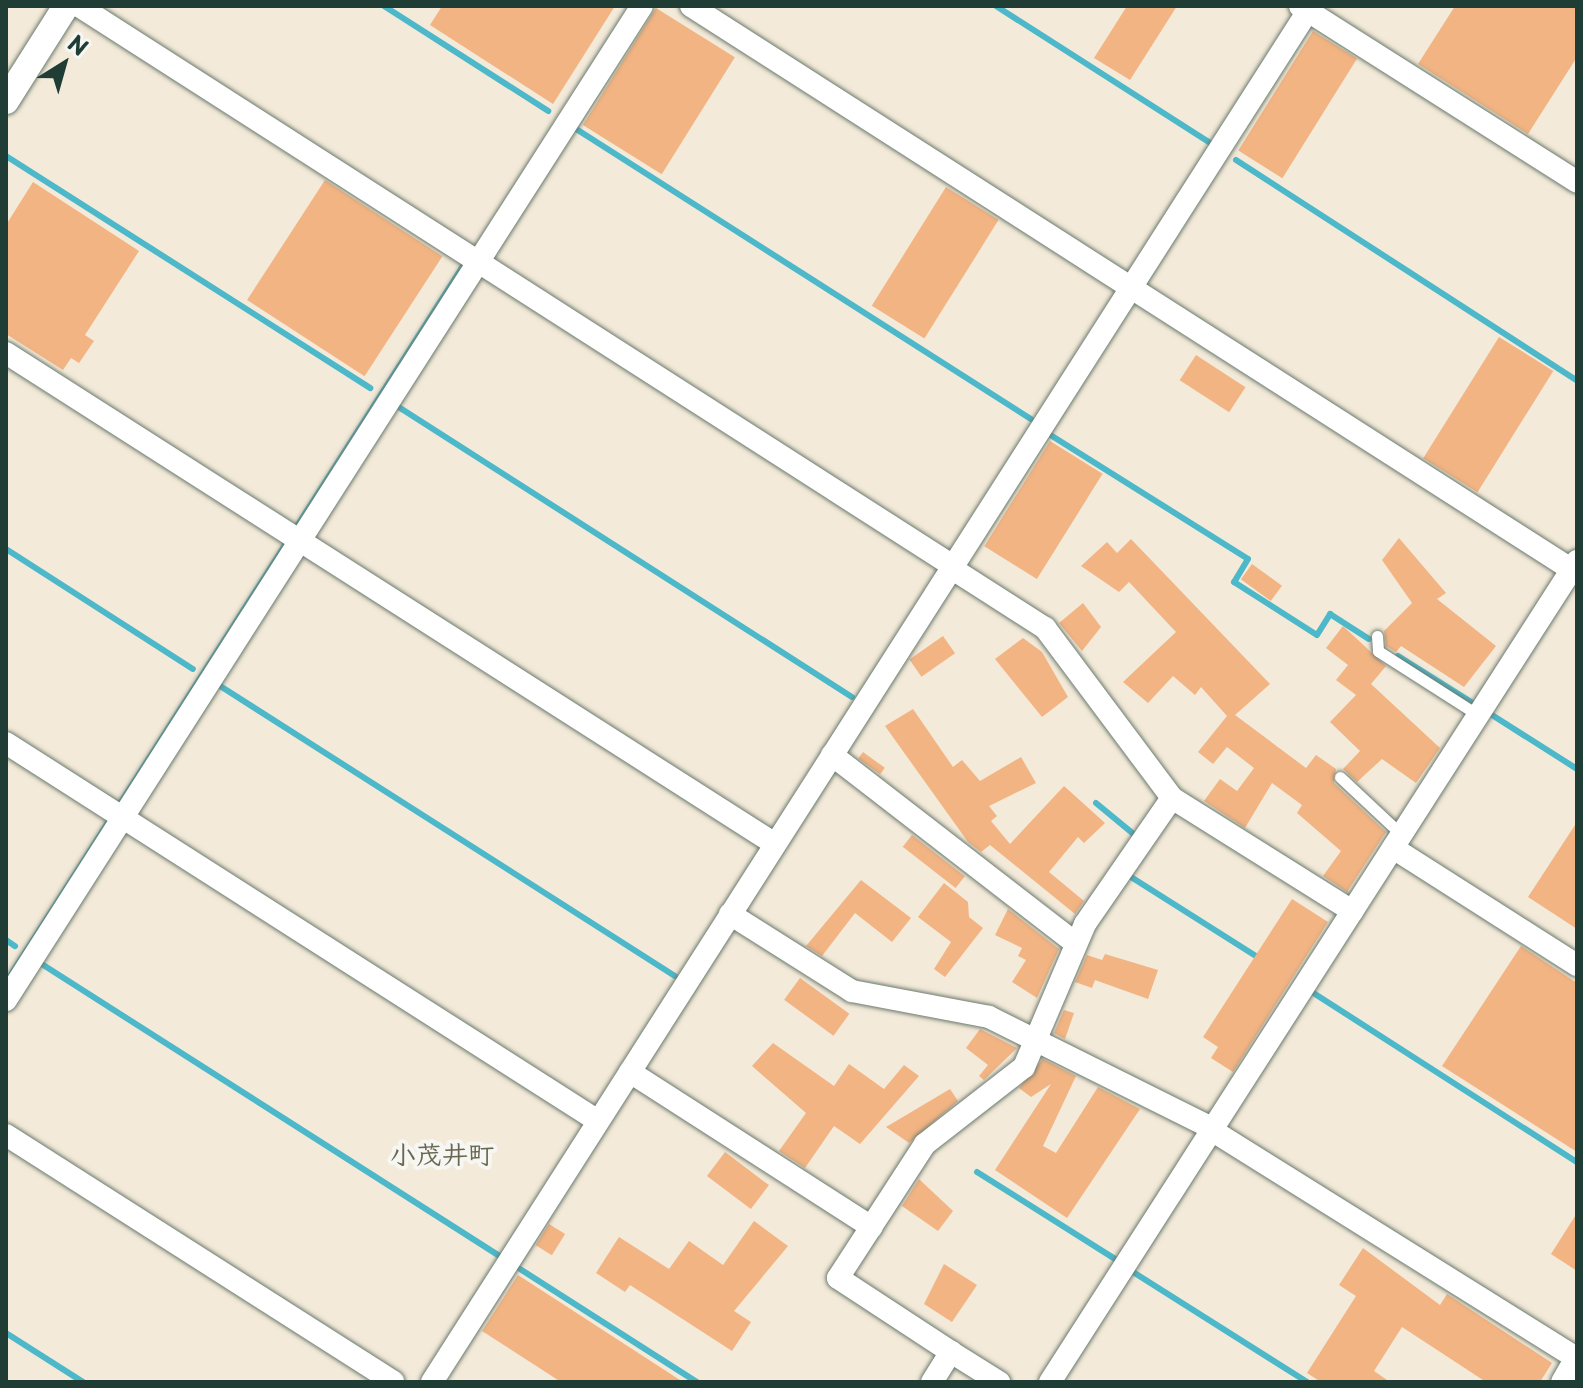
<!DOCTYPE html>
<meta charset="utf-8">
<style>
body{margin:0}
#map{position:relative;width:1583px;height:1388px;overflow:hidden;background:#f4ead9;font-family:"Playpen Sans","Klee One",sans-serif}
div>[style]{position:absolute}
[style*='--x']{left:calc(var(--x)*1px);top:calc(var(--y)*1px);width:calc(var(--w)*1px);rotate:calc(var(--a)*1deg)}
.water>*{inset:0;background:#4db8c9}
.stream>*{height:6px;margin:-3px;padding:0 3px;transform-origin:3px;border-radius:3px;background:#4db8c9}
.building>*{inset:0;background:#f2b483;transform-origin:0 0}
.roads{filter:drop-shadow(0 0 2px #6a7a6e) drop-shadow(0 0 2px #6a7a6e)}
.service>*{height:11px;margin:-5.5px;padding:0 5.5px;transform-origin:5.5px;border-radius:5.5px;background:#fff}
.minor>*{height:22px;margin:-11px;padding:0 11px;transform-origin:11px;border-radius:11px;background:#fff}
.tertiary>*{height:26px;margin:-13px;padding:0 13px;transform-origin:13px;border-radius:13px;background:#fff}
span{translate:-50% -50%;white-space:nowrap;text-align:center;line-height:1.15;-webkit-text-stroke:8px #f6f6f2;paint-order:stroke}
.quarter-label{font-size:26px;color:#696750;font-weight:700}
.frame{position:absolute;inset:0;border:8px solid #1f3d34;pointer-events:none}
.north{position:absolute;left:24px;top:24px;width:80px;height:80px;-webkit-text-stroke:6px #f6f6f2;paint-order:stroke;rotate:37deg;font-size:22px;font-weight:700;line-height:32px;text-align:center;color:#1f3d34}
.north::after{content:'';display:block;margin:auto;width:28px;height:36px;background:#1f3d34;clip-path:polygon(50% 0,100% 100%,50% 72%,0 100%)}
</style>
<div id="map">
<div class="water">
<div style="clip-path:polygon(464px 259px,469px 262px,6px 986px,6px 977px)"></div>
</div>
<div class="stream">
<div style="--x:384;--y:6;--w:195;--a:32.6"></div>
<div style="--x:996;--y:6;--w:253;--a:32.6"></div>
<div style="--x:573;--y:127;--w:543;--a:32.52"></div>
<div style="--x:6;--y:156;--w:432;--a:32.5"></div>
<div style="--x:1236;--y:160;--w:406;--a:32.9"></div>
<div style="--x:397;--y:406;--w:540;--a:32.6"></div>
<div style="--x:1052;--y:436;--w:231;--a:32.1"></div>
<div style="--x:1248;--y:559;--w:27;--a:121"></div>
<div style="--x:1234;--y:582;--w:98;--a:32.6"></div>
<div style="--x:1317;--y:635;--w:25;--a:-58"></div>
<div style="--x:1330;--y:614;--w:46;--a:32.7"></div>
<div style="--x:6;--y:549;--w:222;--a:32.7"></div>
<div style="--x:1398;--y:656;--w:86;--a:32.2"></div>
<div style="--x:217;--y:684;--w:543;--a:32.52"></div>
<div style="--x:1492;--y:715;--w:101;--a:32.4"></div>
<div style="--x:1096;--y:803;--w:52;--a:39.5"></div>
<div style="--x:1131;--y:877;--w:151;--a:32.3"></div>
<div style="--x:6;--y:940;--w:11;--a:34"></div>
<div style="--x:37;--y:961;--w:547;--a:32.53"></div>
<div style="--x:1315;--y:994;--w:311;--a:32.7"></div>
<div style="--x:977;--y:1172;--w:163;--a:32.2"></div>
<div style="--x:520;--y:1269;--w:210;--a:32.6"></div>
<div style="--x:1133;--y:1272;--w:206;--a:32.3"></div>
<div style="--x:6;--y:1333;--w:91;--a:32.5"></div>
</div>
<div class="building">
<div style="clip-path:polygon(442px 6px,615px 6px,553px 104px,430px 25px)"></div>
<div style="clip-path:polygon(1127px 6px,1177px 6px,1130px 80px,1094px 58px)"></div>
<div style="clip-path:polygon(1455px 6px,1577px 6px,1577px 57px,1528px 134px,1418px 64px)"></div>
<div style="left:656px;top:8px;width:93px;height:138px;rotate:32deg"></div>
<div style="left:1313px;top:31px;width:52px;height:141px;rotate:32deg"></div>
<div style="left:325px;top:180px;width:140px;height:143px;rotate:33deg"></div>
<div style="clip-path:polygon(33px 182px,139px 251px,85px 335px,94px 341px,79px 363px,71px 358px,63px 370px,6px 334px,6px 225px)"></div>
<div style="left:946px;top:187px;width:62px;height:140px;rotate:32deg"></div>
<div style="left:1499px;top:337px;width:64px;height:143px;rotate:32deg"></div>
<div style="left:1196px;top:355px;width:59px;height:30px;rotate:33deg"></div>
<div style="left:1050px;top:441px;width:62px;height:124px;rotate:32deg"></div>
<div style="clip-path:polygon(1399px 538px,1446px 593px,1437px 599px,1496px 646px,1464px 687px,1401px 646px,1396px 652px,1386px 646px,1384px 631px,1412px 603px,1382px 560px)"></div>
<div style="clip-path:polygon(1131px 539px,1270px 684px,1235px 715px,1306px 768px,1316px 755px,1336px 769px,1334px 783px,1386px 832px,1347px 892px,1323px 876px,1341px 851px,1297px 813px,1302px 805px,1272px 783px,1245px 828px,1204px 801px,1220px 779px,1237px 791px,1254px 768px,1227px 747px,1213px 764px,1198px 752px,1227px 716px,1201px 687px,1195px 695px,1173px 676px,1148px 703px,1123px 682px,1176px 632px,1129px 582px,1119px 592px,1081px 566px,1107px 542px,1117px 553px)"></div>
<div style="left:1252px;top:564px;width:37px;height:19px;rotate:36deg"></div>
<div style="clip-path:polygon(1083px 603px,1101px 627px,1082px 651px,1059px 623px)"></div>
<div style="clip-path:polygon(1343px 626px,1386px 666px,1371px 684px,1440px 748px,1416px 783px,1382px 759px,1357px 782px,1343px 769px,1360px 751px,1330px 722px,1356px 695px,1336px 680px,1348px 665px,1326px 648px)"></div>
<div style="left:943px;top:636px;width:21px;height:41px;rotate:55deg"></div>
<div style="clip-path:polygon(1023px 638px,1042px 652px,1068px 697px,1042px 717px,995px 659px)"></div>
<div style="clip-path:polygon(913px 709px,953px 767px,962px 760px,980px 781px,1021px 757px,1036px 783px,989px 806px,997px 816px,991px 821px,1010px 844px,1064px 786px,1105px 823px,1084px 843px,1078px 837px,1049px 872px,1084px 901px,1075px 914px,990px 845px,981px 852px,968px 842px,885px 726px)"></div>
<div style="left:863px;top:752px;width:27px;height:8px;rotate:36deg"></div>
<div style="clip-path:polygon(1577px 822px,1577px 929px,1528px 897px)"></div>
<div style="left:912px;top:835px;width:67px;height:15px;rotate:38deg"></div>
<div style="clip-path:polygon(861px 880px,911px 918px,892px 942px,855px 913px,822px 956px,806px 946px)"></div>
<div style="clip-path:polygon(944px 883px,968px 902px,969px 917px,983px 928px,945px 977px,934px 969px,951px 942px,918px 917px)"></div>
<div style="clip-path:polygon(1292px 899px,1328px 922px,1233px 1072px,1211px 1058px,1218px 1047px,1203px 1037px)"></div>
<div style="clip-path:polygon(1008px 909px,1059px 949px,1037px 998px,1012px 982px,1026px 960px,1018px 956px,1022px 948px,995px 935px)"></div>
<div style="clip-path:polygon(1521px 946px,1577px 983px,1577px 1152px,1442px 1066px)"></div>
<div style="clip-path:polygon(1105px 954px,1158px 970px,1148px 999px,1095px 980px,1092px 988px,1075px 982px,1087px 955px,1102px 960px)"></div>
<div style="left:800px;top:978px;width:61px;height:27px;rotate:36deg"></div>
<div style="clip-path:polygon(1064px 1010px,1074px 1013px,1065px 1039px,1054px 1033px)"></div>
<div style="clip-path:polygon(980px 1029px,1017px 1048px,984px 1080px,979px 1076px,988px 1065px,966px 1048px)"></div>
<div style="clip-path:polygon(773px 1043px,834px 1086px,849px 1064px,884px 1089px,904px 1065px,919px 1076px,860px 1144px,834px 1126px,805px 1168px,779px 1151px,806px 1113px,752px 1066px)"></div>
<div style="clip-path:polygon(1043px 1059px,1076px 1076px,1043px 1146px,1056px 1153px,1098px 1087px,1140px 1109px,1067px 1218px,995px 1170px,1051px 1084px,1031px 1097px,1019px 1088px)"></div>
<div style="clip-path:polygon(950px 1089px,958px 1101px,909px 1143px,886px 1127px)"></div>
<div style="left:725px;top:1152px;width:55px;height:30px;rotate:37deg"></div>
<div style="clip-path:polygon(919px 1179px,953px 1211px,938px 1231px,902px 1206px)"></div>
<div style="clip-path:polygon(1577px 1213px,1577px 1271px,1551px 1254px)"></div>
<div style="clip-path:polygon(754px 1221px,788px 1246px,734px 1311px,751px 1322px,732px 1351px,630px 1285px,625px 1292px,596px 1273px,619px 1237px,669px 1269px,689px 1241px,723px 1265px)"></div>
<div style="left:549px;top:1224px;width:19px;height:25px;rotate:32deg"></div>
<div style="clip-path:polygon(1363px 1248px,1440px 1305px,1447px 1294px,1552px 1363px,1540px 1382px,1486px 1382px,1402px 1327px,1374px 1371px,1390px 1382px,1321px 1382px,1307px 1373px,1356px 1296px,1339px 1285px)"></div>
<div style="clip-path:polygon(944px 1264px,977px 1285px,952px 1322px,924px 1304px)"></div>
<div style="clip-path:polygon(518px 1275px,683px 1382px,561px 1382px,482px 1331px)"></div>
</div>
<div class="roads">
<div class="service">
<div style="--x:1377;--y:636;--w:15;--a:86"></div>
<div style="--x:1378;--y:651;--w:119;--a:32.6"></div>
<div style="--x:1340;--y:777;--w:83;--a:43.1"></div>
</div>
<div class="minor">
<div style="--x:79;--y:6;--w:1038;--a:32.65"></div>
<div style="--x:691;--y:6;--w:1052;--a:32.62"></div>
<div style="--x:1300;--y:6;--w:328;--a:32.4"></div>
<div style="--x:6;--y:353;--w:912;--a:32.56"></div>
<div style="--x:951;--y:568;--w:112;--a:32.6"></div>
<div style="--x:1045;--y:628;--w:212;--a:53.2"></div>
<div style="--x:1172;--y:798;--w:213;--a:32.1"></div>
<div style="--x:6;--y:743;--w:702;--a:32.56"></div>
<div style="--x:832;--y:755;--w:307;--a:37.7"></div>
<div style="--x:1393;--y:848;--w:218;--a:32.5"></div>
<div style="--x:730;--y:914;--w:144;--a:32.3"></div>
<div style="--x:852;--y:991;--w:139;--a:10.7"></div>
<div style="--x:989;--y:1017;--w:251;--a:26.5"></div>
<div style="--x:6;--y:1000;--w:1180;--a:-57.39"></div>
<div style="--x:630;--y:1072;--w:287;--a:32.7"></div>
<div style="--x:1213;--y:1131;--w:428;--a:32"></div>
<div style="--x:6;--y:1135;--w:459;--a:32.5"></div>
<div style="--x:951;--y:1352;--w:135;--a:-146.8"></div>
<div style="--x:838;--y:1278;--w:160;--a:-57"></div>
<div style="--x:925;--y:1144;--w:125;--a:-37.9"></div>
<div style="--x:1024;--y:1067;--w:155;--a:-66.9"></div>
<div style="--x:1085;--y:924;--w:153;--a:-55.4"></div>
<div style="--x:432;--y:1382;--w:1633;--a:-57.43"></div>
<div style="--x:932;--y:1382;--w:36;--a:-58"></div>
<div style="--x:951;--y:1352;--w:57;--a:32"></div>
<div style="--x:1050;--y:1382;--w:976;--a:-57.3"></div>
<div style="--x:1562;--y:1382;--w:30;--a:-60"></div>
</div>
<div class="tertiary">
<div style="--x:6;--y:101;--w:112;--a:-57.7"></div>
</div>
</div>
<div class="quarter-label">
<span style="left:442px;top:1154px">小茂井町</span>
</div>
<div class="frame"></div>
<div class="north">N</div>
</div>
